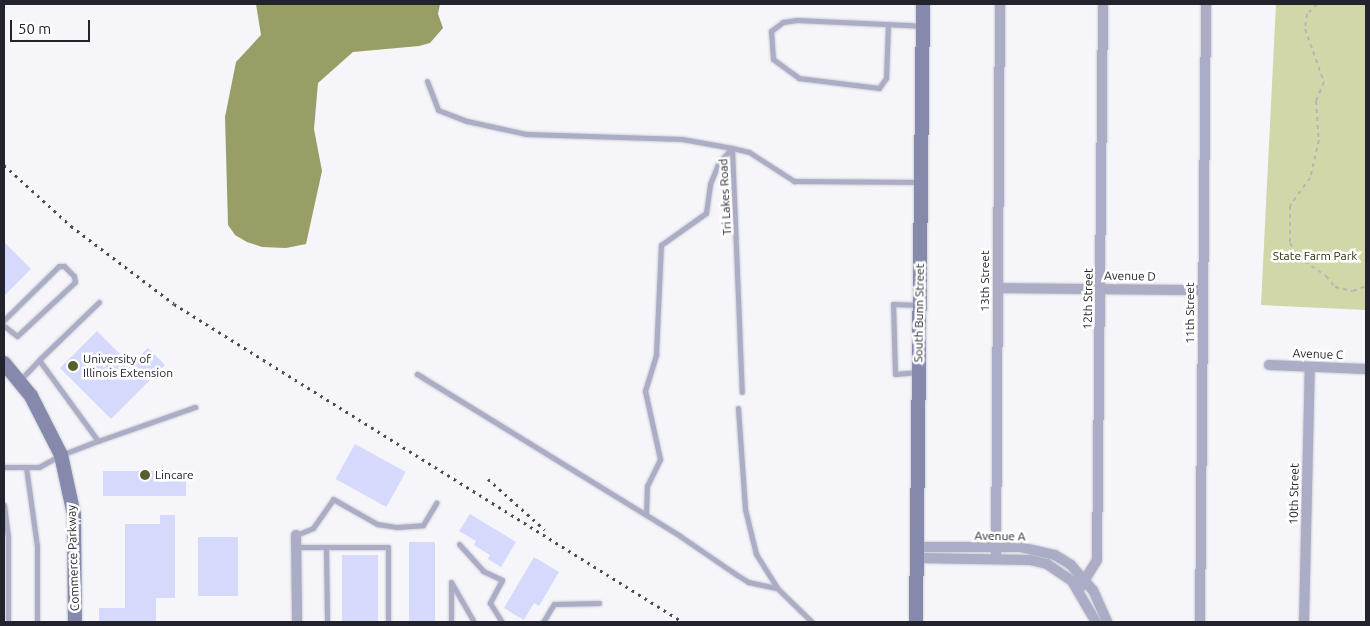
<!DOCTYPE html>
<style>
body{margin:0}
#map{position:relative;width:1370px;height:626px;overflow:hidden;background:#f5f5fa;font-family:Ubuntu,sans-serif}
div>[style]{position:absolute}
[style*='--x']{left:calc(var(--x)*1px);top:calc(var(--y)*1px);width:calc(var(--w)*1px);rotate:calc(var(--a)*1deg)}
.green>*{inset:0;background:#d1d7a7}
.water>*{inset:0;background:#989e66}
.building>*{inset:0;background:#d5d9fb;transform-origin:0 0}
.path>*{height:2px;margin-top:-1px;transform-origin:0;background:repeating-linear-gradient(90deg,#b5b6bc 0 4px,transparent 0 8px)}
.roads{filter:drop-shadow(0 0 1px #cfcfd5) drop-shadow(0 0 1px #cfcfd5)}
.lane>*{height:5px;margin:-2.5px;padding:0 2.5px;transform-origin:2.5px;border-radius:2.5px;background:#aaadc5}
.street>*{height:10px;margin:-5px;padding:0 5px;transform-origin:5px;border-radius:5px;background:#aaadc5}
.secondary>*{height:14px;margin:-7px;padding:0 7px;transform-origin:7px;border-radius:7px;background:#858aad}
.rail>*{height:3px;margin-top:-1.5px;transform-origin:0;background:repeating-linear-gradient(90deg,#4b4b54 0 2.5px,transparent 0 7.5px)}
.dots>*{width:14px;height:14px;translate:-50% -50%;box-sizing:border-box;border:2px solid #fff;border-radius:50%}
span{translate:-50% -50%;white-space:nowrap;text-align:center;line-height:1.15;-webkit-text-stroke:5px #fff;paint-order:stroke}
.street-label{font-size:12px;color:#22232c}
.park-label{font-size:12px;color:#2e3204}
.poi-label{font-size:12px;color:#22232c}
.left{translate:0 -50%;text-align:left}
.frame{position:absolute;inset:0;border:5px solid #22232c;pointer-events:none}
.scale{position:absolute;left:10px;top:20px;width:80px;height:22px;box-sizing:border-box;border:2px solid #22232c;border-top:0;padding-left:6px;font-size:15px;line-height:18px;white-space:nowrap;color:#22232c;-webkit-text-stroke:4px #fff;paint-order:stroke}
</style>
<div id="map">
<div class="green">
<div style="clip-path:polygon(1276px 4px,1366px 4px,1366px 310px,1261px 305px)"></div>
</div>
<div class="water">
<div style="clip-path:polygon(256px 4px,440px 4px,438px 14px,443px 28px,430px 43px,419px 46px,353px 52px,318px 83px,314px 129px,322px 171px,306px 244px,286px 248px,262px 247px,247px 242px,235px 235px,228px 225px,225px 117px,236px 62px,261px 35px)"></div>
</div>
<div class="building">
<div style="clip-path:polygon(4px 242px,31px 269px,4px 296px)"></div>
<div style="clip-path:polygon(97px 331px,131px 365px,148px 348px,165px 365px,111px 419px,60px 368px)"></div>
<div style="left:355px;top:444px;width:58px;height:40px;rotate:29deg"></div>
<div style="left:103px;top:471px;width:83px;height:25px"></div>
<div style="clip-path:polygon(470px 514px,516px 542px,501px 567px,488px 559px,490px 555px,474px 545px,476px 541px,459px 531px)"></div>
<div style="clip-path:polygon(160px 515px,175px 515px,175px 598px,156px 598px,156px 622px,99px 622px,99px 608px,125px 608px,125px 524px,160px 524px)"></div>
<div style="left:198px;top:537px;width:40px;height:59px"></div>
<div style="left:409px;top:542px;width:26px;height:80px"></div>
<div style="left:342px;top:555px;width:36px;height:67px"></div>
<div style="clip-path:polygon(534px 557px,559px 572px,539px 606px,534px 603px,524px 620px,504px 608px)"></div>
</div>
<div class="path">
<div style="--x:1317;--y:4;--w:14;--a:135"></div>
<div style="--x:1307;--y:14;--w:15;--a:98"></div>
<div style="--x:1305;--y:29;--w:56;--a:70.3"></div>
<div style="--x:1324;--y:82;--w:21;--a:113"></div>
<div style="--x:1316;--y:101;--w:39;--a:86"></div>
<div style="--x:1319;--y:140;--w:39;--a:103"></div>
<div style="--x:1310;--y:178;--w:34;--a:126"></div>
<div style="--x:1290;--y:206;--w:37;--a:90"></div>
<div style="--x:1290;--y:243;--w:16;--a:60"></div>
<div style="--x:1298;--y:257;--w:34;--a:34"></div>
<div style="--x:1326;--y:276;--w:14;--a:51"></div>
<div style="--x:1335;--y:287;--w:18;--a:13"></div>
<div style="--x:1353;--y:291;--w:14;--a:-21"></div>
</div>
<div class="roads">
<div class="lane">
<div style="--x:888;--y:24;--w:54;--a:92.1"></div>
<div style="--x:886;--y:78;--w:12;--a:125"></div>
<div style="--x:879;--y:88;--w:81;--a:-172.9"></div>
<div style="--x:799;--y:78;--w:32;--a:-144"></div>
<div style="--x:773;--y:59;--w:28;--a:-94"></div>
<div style="--x:771;--y:31;--w:15;--a:-37"></div>
<div style="--x:783;--y:22;--w:14;--a:-8"></div>
<div style="--x:797;--y:20;--w:110;--a:2.6"></div>
<div style="--x:907;--y:25;--w:15;--a:4"></div>
<div style="--x:427;--y:81;--w:31;--a:69"></div>
<div style="--x:438;--y:110;--w:31;--a:21"></div>
<div style="--x:467;--y:121;--w:60;--a:12.4"></div>
<div style="--x:526;--y:134;--w:156;--a:1.8"></div>
<div style="--x:682;--y:139;--w:51;--a:10.2"></div>
<div style="--x:732;--y:148;--w:244;--a:87.7"></div>
<div style="--x:99;--y:302;--w:83;--a:136"></div>
<div style="--x:39;--y:360;--w:100;--a:53.9"></div>
<div style="--x:98;--y:441;--w:103;--a:-19.3"></div>
<div style="--x:4;--y:320;--w:77;--a:-44.5"></div>
<div style="--x:59;--y:266;--w:5;--a:0"></div>
<div style="--x:64;--y:266;--w:14;--a:45"></div>
<div style="--x:74;--y:276;--w:6;--a:81"></div>
<div style="--x:75;--y:282;--w:79;--a:137"></div>
<div style="--x:17;--y:336;--w:16;--a:-142"></div>
<div style="--x:918;--y:372;--w:23;--a:175"></div>
<div style="--x:895;--y:374;--w:70;--a:-91.6"></div>
<div style="--x:893;--y:304;--w:26;--a:2"></div>
<div style="--x:417;--y:374;--w:309;--a:31.6"></div>
<div style="--x:680;--y:536;--w:69;--a:34.4"></div>
<div style="--x:737;--y:575;--w:13;--a:32"></div>
<div style="--x:748;--y:582;--w:30;--a:12"></div>
<div style="--x:20;--y:380;--w:28;--a:-46"></div>
<div style="--x:738;--y:408;--w:101;--a:86"></div>
<div style="--x:745;--y:509;--w:46;--a:76.3"></div>
<div style="--x:756;--y:554;--w:40;--a:58"></div>
<div style="--x:777;--y:588;--w:49;--a:44.2"></div>
<div style="--x:4;--y:467;--w:35;--a:0"></div>
<div style="--x:39;--y:467;--w:25;--a:-29"></div>
<div style="--x:61;--y:455;--w:40;--a:-21"></div>
<div style="--x:26;--y:467;--w:80;--a:82.1"></div>
<div style="--x:37;--y:546;--w:76;--a:90"></div>
<div style="--x:4;--y:505;--w:31;--a:83"></div>
<div style="--x:8;--y:536;--w:86;--a:90"></div>
<div style="--x:646;--y:514;--w:28;--a:-88"></div>
<div style="--x:647;--y:486;--w:30;--a:-64"></div>
<div style="--x:660;--y:459;--w:70;--a:-102.4"></div>
<div style="--x:645;--y:391;--w:39;--a:-73"></div>
<div style="--x:656;--y:354;--w:109;--a:-87.4"></div>
<div style="--x:661;--y:245;--w:55;--a:-35.4"></div>
<div style="--x:706;--y:213;--w:29;--a:-82"></div>
<div style="--x:710;--y:184;--w:24;--a:-68"></div>
<div style="--x:719;--y:162;--w:19;--a:-47"></div>
<div style="--x:732;--y:148;--w:17;--a:13"></div>
<div style="--x:749;--y:152;--w:54;--a:32.8"></div>
<div style="--x:794;--y:181;--w:126;--a:0.5"></div>
<div style="--x:296;--y:535;--w:18;--a:-22"></div>
<div style="--x:313;--y:528;--w:35;--a:-55"></div>
<div style="--x:333;--y:499;--w:51;--a:29.6"></div>
<div style="--x:377;--y:524;--w:20;--a:9"></div>
<div style="--x:397;--y:527;--w:26;--a:-4"></div>
<div style="--x:423;--y:525;--w:26;--a:-59"></div>
<div style="--x:459;--y:544;--w:36;--a:48"></div>
<div style="--x:483;--y:571;--w:21;--a:25"></div>
<div style="--x:502;--y:580;--w:26;--a:118"></div>
<div style="--x:490;--y:603;--w:22;--a:58"></div>
<div style="--x:296;--y:547;--w:92;--a:0"></div>
<div style="--x:388;--y:547;--w:75;--a:90"></div>
<div style="--x:326;--y:547;--w:75;--a:89.2"></div>
<div style="--x:451;--y:622;--w:40;--a:-90"></div>
<div style="--x:451;--y:582;--w:46;--a:60.1"></div>
<div style="--x:543;--y:622;--w:21;--a:-59"></div>
<div style="--x:554;--y:604;--w:45;--a:-1.3"></div>
</div>
<div class="street">
<div style="--x:998;--y:288;--w:204;--a:0.6"></div>
<div style="--x:1269;--y:365;--w:97;--a:2.4"></div>
<div style="--x:296;--y:535;--w:87;--a:89.3"></div>
<div style="--x:917;--y:547;--w:103;--a:0"></div>
<div style="--x:1020;--y:547;--w:36;--a:13"></div>
<div style="--x:1055;--y:555;--w:19;--a:32"></div>
<div style="--x:1071;--y:565;--w:33;--a:49"></div>
<div style="--x:1093;--y:590;--w:35;--a:66"></div>
<div style="--x:917;--y:558;--w:113;--a:1"></div>
<div style="--x:1030;--y:560;--w:17;--a:13"></div>
<div style="--x:1047;--y:564;--w:30;--a:34"></div>
<div style="--x:1072;--y:581;--w:48;--a:59.7"></div>
<div style="--x:996;--y:559;--w:555;--a:-89.59"></div>
<div style="--x:1079;--y:589;--w:34;--a:-58"></div>
<div style="--x:1097;--y:560;--w:556;--a:-89.38"></div>
<div style="--x:1200;--y:622;--w:618;--a:-89.44"></div>
<div style="--x:1304;--y:622;--w:255;--a:-88.7"></div>
</div>
<div class="secondary">
<div style="--x:4;--y:363;--w:43;--a:50.7"></div>
<div style="--x:31;--y:396;--w:66;--a:63"></div>
<div style="--x:61;--y:455;--w:61;--a:77.8"></div>
<div style="--x:74;--y:515;--w:107;--a:89.5"></div>
<div style="--x:916;--y:622;--w:618;--a:-89.35"></div>
</div>
</div>
<div class="rail">
<div style="--x:4;--y:165;--w:91;--a:42.3"></div>
<div style="--x:71;--y:226;--w:129;--a:37.1"></div>
<div style="--x:174;--y:304;--w:600;--a:32"></div>
<div style="--x:488;--y:479;--w:76;--a:41.8"></div>
</div>
<div class="dots">
<div style="left:73px;top:366px;background:#595e2c"></div>
<div style="left:145px;top:475px;background:#595e2c"></div>
</div>
<div class="street-label">
<span style="left:725px;top:197px;rotate:-93deg">Tri Lakes Road</span>
<span style="left:1130px;top:276px;rotate:1deg">Avenue D</span>
<span style="left:985px;top:281px;rotate:-90deg">13th Street</span>
<span style="left:1088px;top:299px;rotate:-89deg">12th Street</span>
<span style="left:919px;top:313px;rotate:-89deg">South Bunn Street</span>
<span style="left:1190px;top:313px;rotate:-90deg">11th Street</span>
<span style="left:1318px;top:354px;rotate:2deg">Avenue C</span>
<span style="left:1294px;top:494px;rotate:-89deg">10th Street</span>
<span style="left:1000px;top:536px;rotate:1deg">Avenue A</span>
<span style="left:73px;top:558px;rotate:-92deg">Commerce Parkway</span>
</div>
<div class="park-label">
<span style="left:1315px;top:256px">State Farm Park</span>
</div>
<div class="poi-label">
<span class="left" style="left:83px;top:366px">University of<br>Illinois Extension</span>
<span class="left" style="left:155px;top:475px">Lincare</span>
</div>
<div class="frame"></div>
<div class="scale">50 m</div>
</div>
